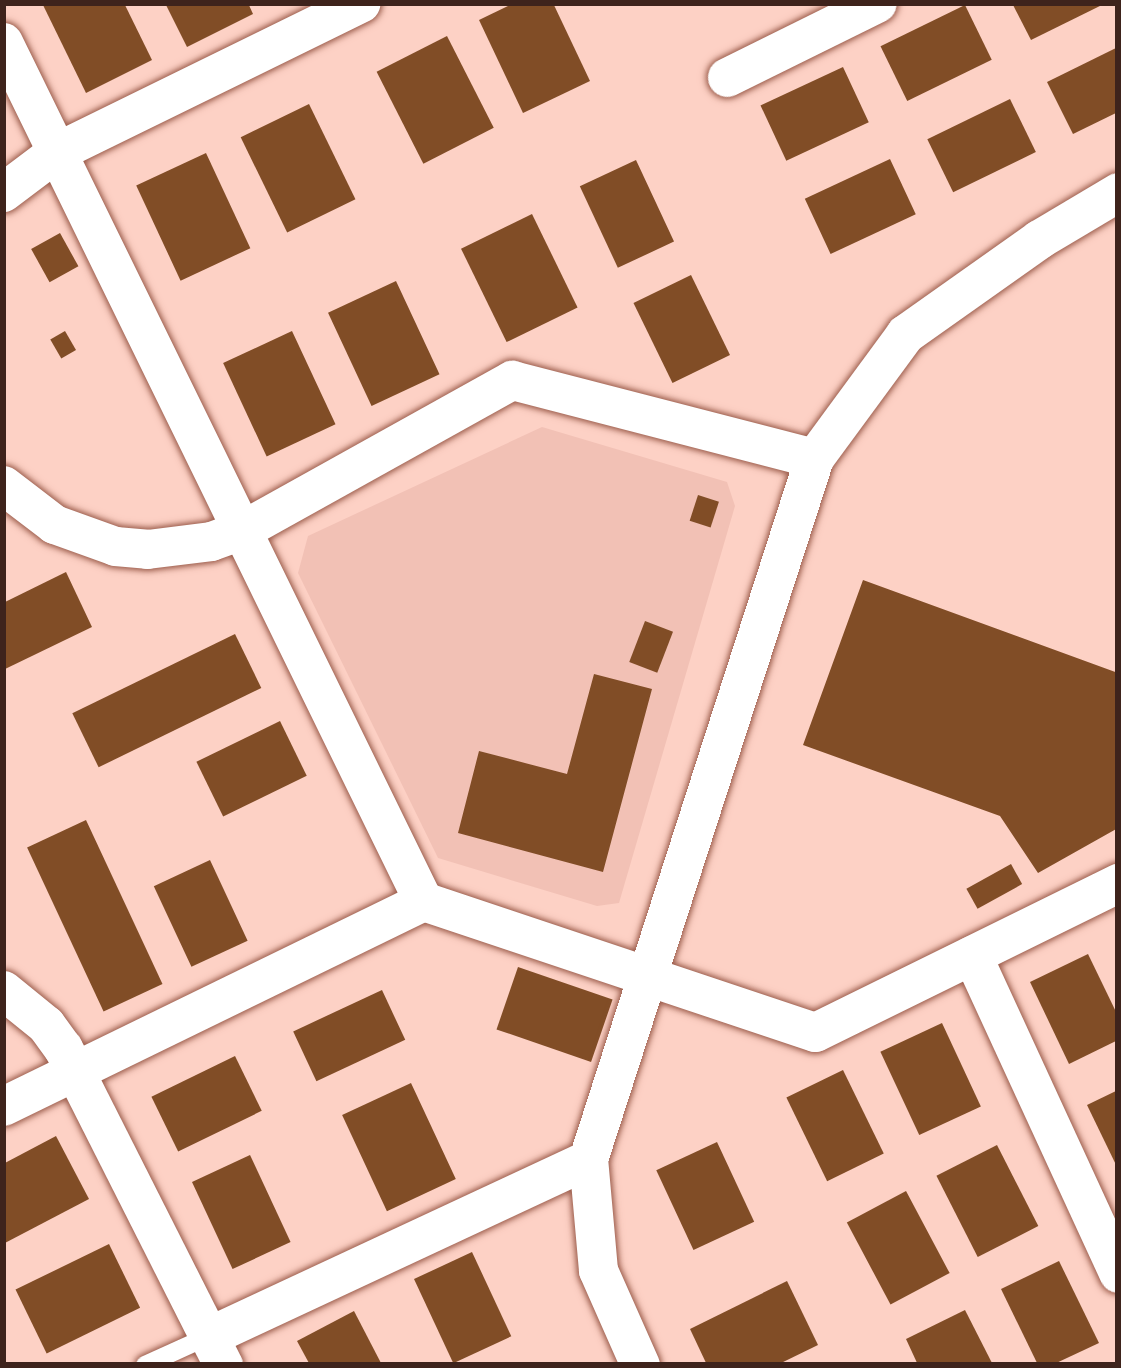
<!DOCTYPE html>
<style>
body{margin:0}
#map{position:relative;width:1121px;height:1368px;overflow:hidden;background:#fdd1c5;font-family:Jost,sans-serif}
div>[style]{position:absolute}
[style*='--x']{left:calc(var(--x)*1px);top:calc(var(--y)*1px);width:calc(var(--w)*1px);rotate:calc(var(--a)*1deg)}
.built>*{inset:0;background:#f2c1b5}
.building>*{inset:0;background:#814d26;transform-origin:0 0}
.roads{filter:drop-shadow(0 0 3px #9c5d4c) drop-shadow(0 0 3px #9c5d4c)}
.service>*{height:18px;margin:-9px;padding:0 9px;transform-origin:9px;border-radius:9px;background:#fff}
.minor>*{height:39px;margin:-19.5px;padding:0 19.5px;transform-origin:19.5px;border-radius:19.5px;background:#fff}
span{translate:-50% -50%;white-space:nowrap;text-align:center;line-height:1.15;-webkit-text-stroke:12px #fdd1c5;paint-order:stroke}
.frame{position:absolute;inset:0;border:6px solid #3e231c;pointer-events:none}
</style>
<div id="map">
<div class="built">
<div style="clip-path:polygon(542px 427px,727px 482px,735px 506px,619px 903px,597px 906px,438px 858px,298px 573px,308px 536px)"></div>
</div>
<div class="building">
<div style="clip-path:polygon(124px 3px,152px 60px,86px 93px,43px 5px)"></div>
<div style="clip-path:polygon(165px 3px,248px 3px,253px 14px,187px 47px)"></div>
<div style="clip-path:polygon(514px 3px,553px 3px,590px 81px,523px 113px,479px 20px)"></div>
<div style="clip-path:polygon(1012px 3px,1106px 3px,1031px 40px)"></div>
<div style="left:965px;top:5px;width:61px;height:94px;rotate:64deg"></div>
<div style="left:447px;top:36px;width:103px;height:79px;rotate:63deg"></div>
<div style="clip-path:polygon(1118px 47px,1118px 112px,1073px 134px,1047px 82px)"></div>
<div style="left:843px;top:67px;width:61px;height:91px;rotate:65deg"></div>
<div style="left:1010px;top:99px;width:59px;height:92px;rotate:64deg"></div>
<div style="left:309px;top:104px;width:106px;height:76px;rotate:64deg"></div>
<div style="left:206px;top:153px;width:105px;height:77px;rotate:65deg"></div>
<div style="left:890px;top:159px;width:61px;height:94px;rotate:65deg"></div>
<div style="left:636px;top:160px;width:90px;height:62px;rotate:65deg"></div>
<div style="left:532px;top:214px;width:104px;height:79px;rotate:64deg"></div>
<div style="left:60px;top:233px;width:38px;height:33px;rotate:61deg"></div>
<div style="left:691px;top:275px;width:89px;height:64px;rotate:64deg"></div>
<div style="left:396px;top:281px;width:103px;height:75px;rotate:65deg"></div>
<div style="left:65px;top:331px;width:22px;height:17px;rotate:60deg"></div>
<div style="left:292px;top:331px;width:103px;height:76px;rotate:65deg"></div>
<div style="left:698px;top:495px;width:22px;height:27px;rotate:18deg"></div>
<div style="clip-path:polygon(66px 572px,92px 627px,3px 670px,3px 603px)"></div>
<div style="clip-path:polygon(863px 580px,1118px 673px,1118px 828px,1038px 873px,1000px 816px,803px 745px)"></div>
<div style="left:645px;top:621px;width:30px;height:44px;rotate:21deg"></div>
<div style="left:235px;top:634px;width:60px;height:181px;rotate:64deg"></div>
<div style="clip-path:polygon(594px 674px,652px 689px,603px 872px,458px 833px,479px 751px,567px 774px)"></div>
<div style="left:280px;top:721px;width:61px;height:93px;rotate:64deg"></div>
<div style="left:86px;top:820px;width:181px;height:65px;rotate:65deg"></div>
<div style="left:210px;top:860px;width:89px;height:62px;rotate:65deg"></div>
<div style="left:1011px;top:864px;width:23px;height:51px;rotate:61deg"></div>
<div style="clip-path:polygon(1088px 954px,1118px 1016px,1118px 1040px,1069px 1064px,1030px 982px)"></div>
<div style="left:518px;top:967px;width:100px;height:66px;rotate:19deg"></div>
<div style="left:382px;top:990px;width:55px;height:98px;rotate:65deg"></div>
<div style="left:942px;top:1023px;width:92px;height:68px;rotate:65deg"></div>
<div style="left:235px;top:1056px;width:61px;height:93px;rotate:64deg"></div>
<div style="left:843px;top:1070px;width:93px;height:63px;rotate:64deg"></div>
<div style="left:411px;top:1083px;width:106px;height:76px;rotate:65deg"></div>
<div style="clip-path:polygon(1118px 1090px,1118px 1169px,1087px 1105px)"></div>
<div style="clip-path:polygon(56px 1136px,89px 1199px,3px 1244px,3px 1164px)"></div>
<div style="left:717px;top:1142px;width:88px;height:67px;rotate:65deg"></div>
<div style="left:997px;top:1145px;width:91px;height:68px;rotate:63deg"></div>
<div style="left:250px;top:1155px;width:96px;height:64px;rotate:65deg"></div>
<div style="left:906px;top:1191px;width:93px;height:67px;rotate:62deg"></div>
<div style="left:109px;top:1244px;width:71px;height:104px;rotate:64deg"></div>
<div style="left:472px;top:1252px;width:93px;height:64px;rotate:65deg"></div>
<div style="clip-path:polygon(1059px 1261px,1099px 1343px,1052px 1365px,1038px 1365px,1001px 1289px)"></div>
<div style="clip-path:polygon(787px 1281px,818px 1345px,777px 1365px,707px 1365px,690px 1329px)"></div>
<div style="clip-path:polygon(965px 1310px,993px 1365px,918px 1365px,906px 1339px)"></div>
<div style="clip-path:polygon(354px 1311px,382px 1365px,310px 1365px,297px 1341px)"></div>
</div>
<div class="roads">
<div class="service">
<div style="--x:145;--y:1365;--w:70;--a:-24.4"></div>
</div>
<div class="minor">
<div style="--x:3;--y:42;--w:956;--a:63.94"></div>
<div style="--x:727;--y:77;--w:167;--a:-26.3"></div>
<div style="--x:3;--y:192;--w:66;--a:-37"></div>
<div style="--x:56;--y:152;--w:339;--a:-26.1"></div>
<div style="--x:3;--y:485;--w:64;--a:37.4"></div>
<div style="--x:54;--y:524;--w:65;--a:19.8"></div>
<div style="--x:115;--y:546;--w:32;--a:5"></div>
<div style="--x:147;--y:549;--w:64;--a:-7.1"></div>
<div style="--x:211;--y:541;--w:33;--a:-20"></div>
<div style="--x:242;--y:530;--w:309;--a:-29.1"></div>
<div style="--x:512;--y:380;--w:312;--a:14.5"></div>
<div style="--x:972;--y:955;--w:350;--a:65.3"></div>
<div style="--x:3;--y:990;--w:55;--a:39.1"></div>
<div style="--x:46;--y:1025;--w:29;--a:54"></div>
<div style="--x:63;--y:1048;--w:355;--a:63.2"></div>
<div style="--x:3;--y:1106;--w:467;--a:-26"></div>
<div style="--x:423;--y:901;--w:413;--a:18.5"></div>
<div style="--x:815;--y:1032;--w:338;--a:-26.2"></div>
<div style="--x:209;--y:1336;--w:418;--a:-25"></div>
<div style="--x:640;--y:1365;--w:104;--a:-113.9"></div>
<div style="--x:598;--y:1270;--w:111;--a:-95.1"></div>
<div style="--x:588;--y:1159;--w:737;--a:-72.13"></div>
<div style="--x:814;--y:458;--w:154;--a:-53.7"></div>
<div style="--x:905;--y:334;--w:164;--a:-35.3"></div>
<div style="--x:1039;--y:239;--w:92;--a:-30.7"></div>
</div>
</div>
<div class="frame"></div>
</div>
